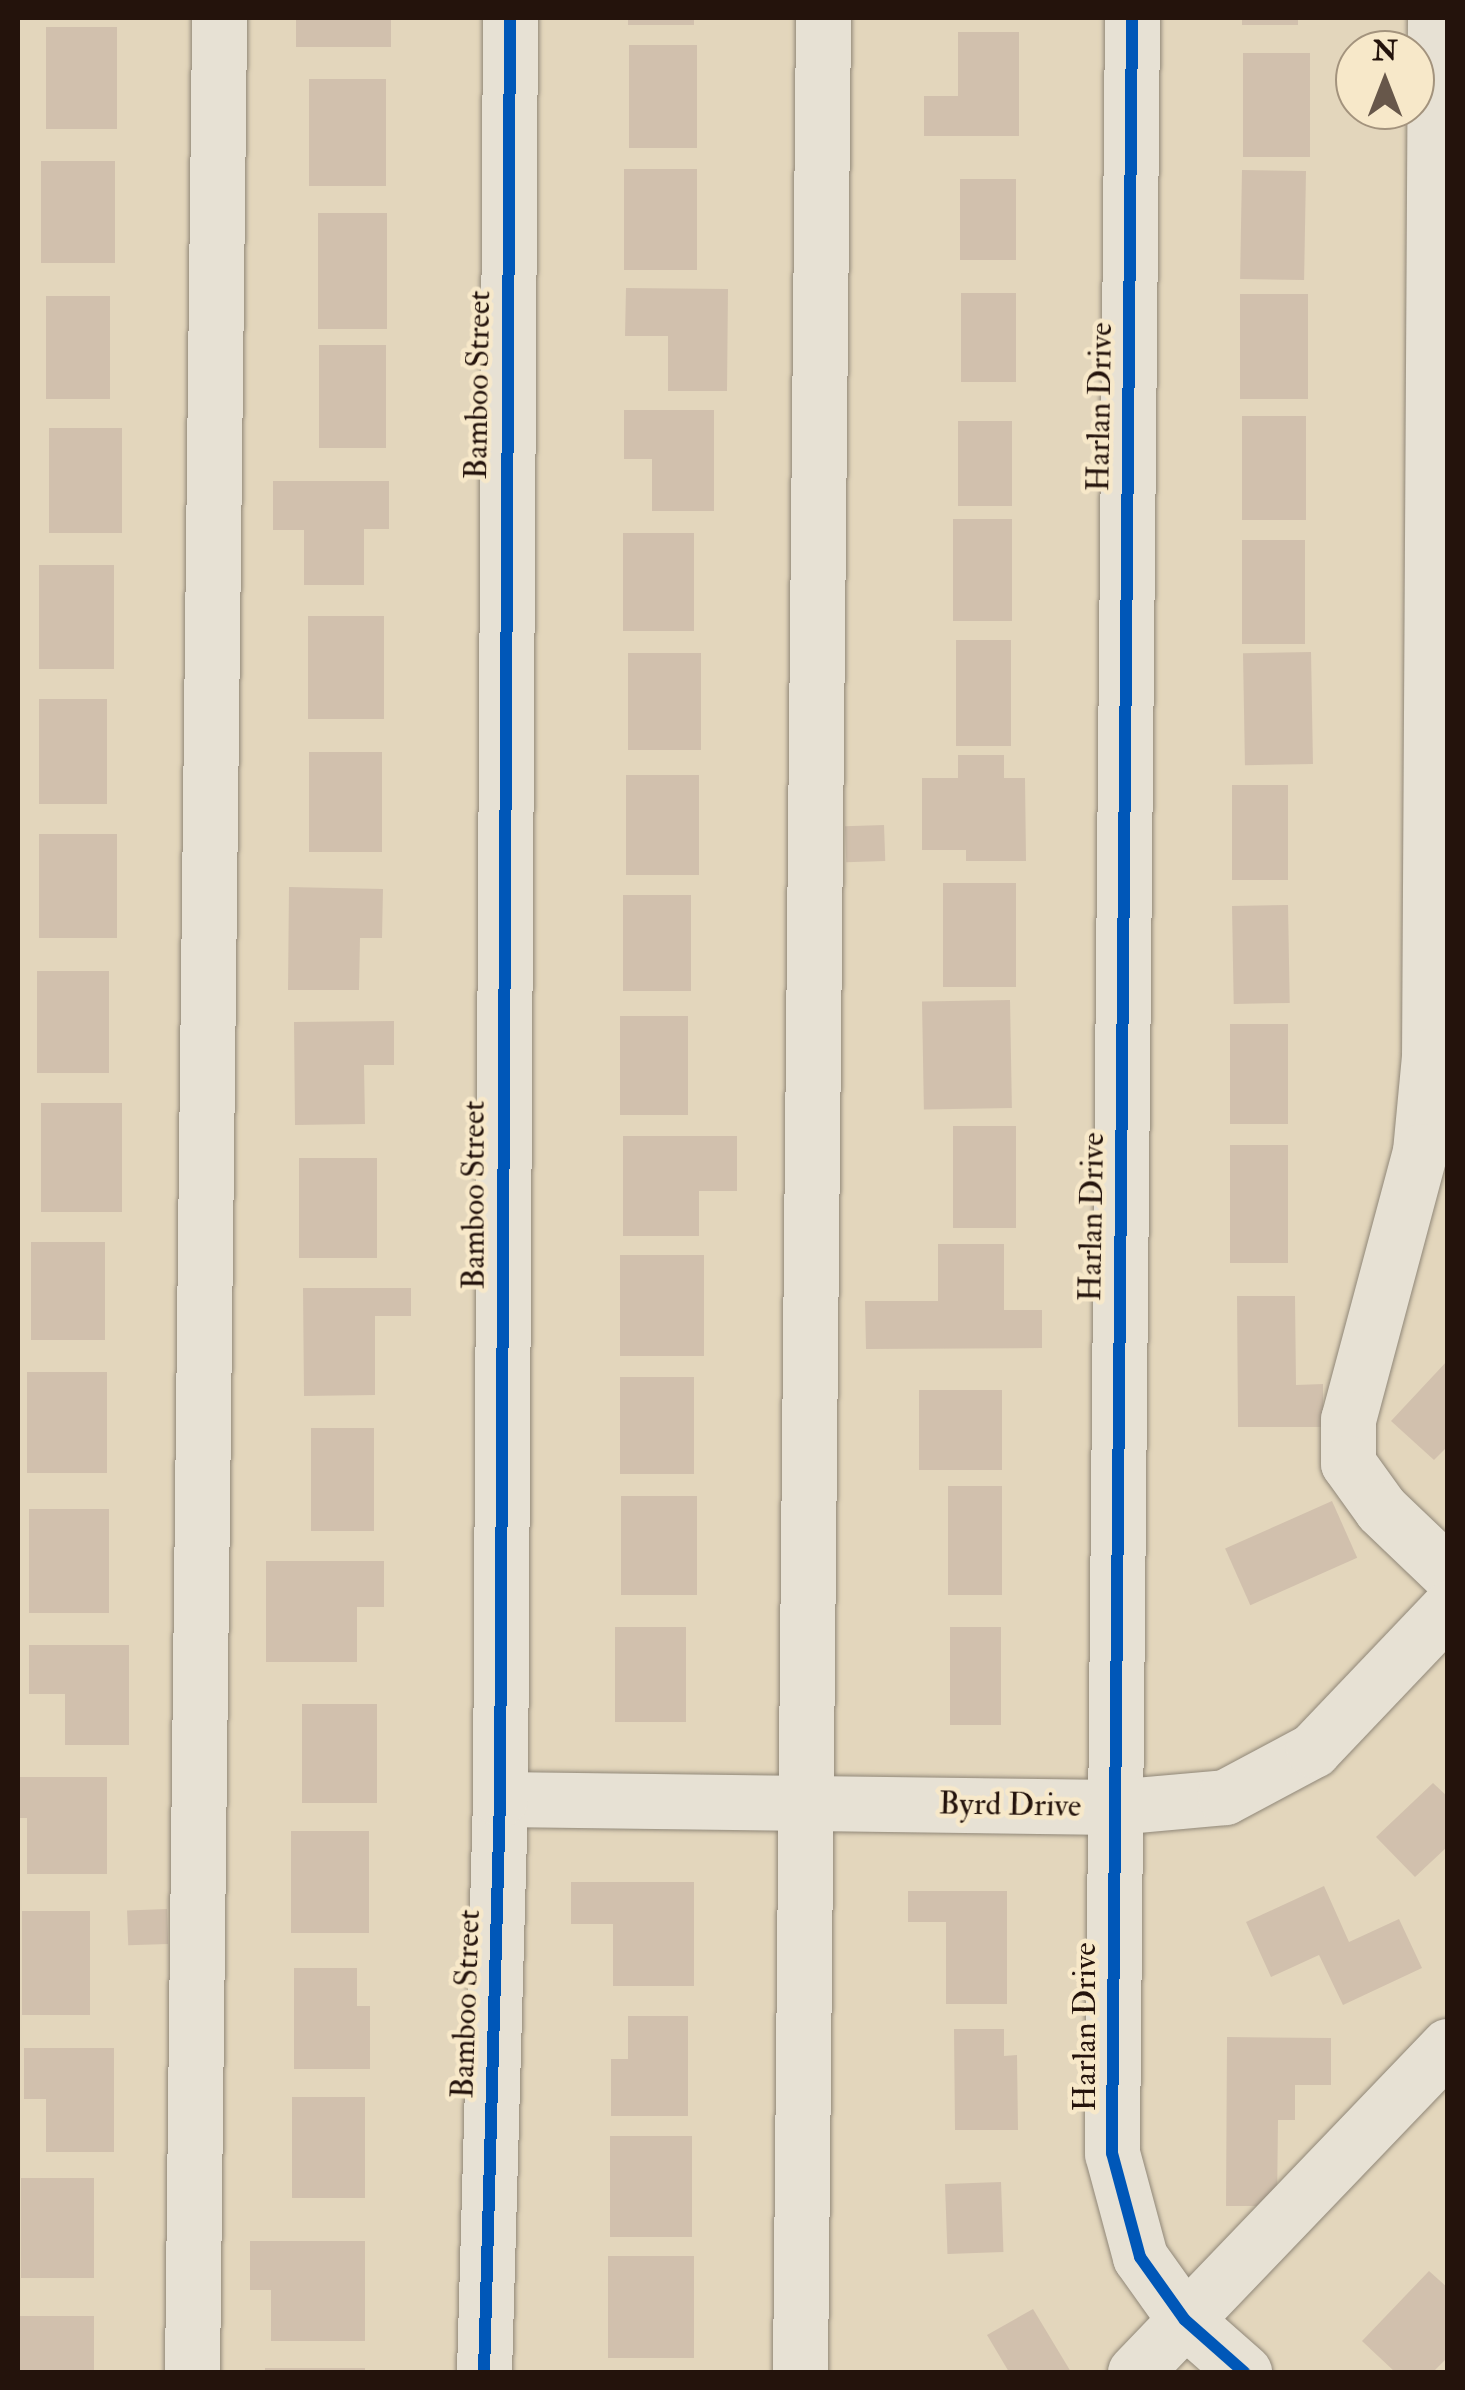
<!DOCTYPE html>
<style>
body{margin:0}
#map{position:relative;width:1465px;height:2390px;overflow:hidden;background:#e3d6bc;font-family:"IM FELL Double Pica",serif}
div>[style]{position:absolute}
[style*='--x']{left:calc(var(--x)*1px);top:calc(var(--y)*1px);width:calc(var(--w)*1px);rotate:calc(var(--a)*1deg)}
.building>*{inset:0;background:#d1c0ad;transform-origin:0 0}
.roads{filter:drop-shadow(0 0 2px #908778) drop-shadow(0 0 2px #908778)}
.minor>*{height:55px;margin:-27.5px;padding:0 27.5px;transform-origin:27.5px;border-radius:27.5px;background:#e7e1d4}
.cycleway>*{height:12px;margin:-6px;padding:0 6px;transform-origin:6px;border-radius:6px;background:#0057b8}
span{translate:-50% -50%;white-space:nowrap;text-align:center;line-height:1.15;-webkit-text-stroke:9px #f7e8c9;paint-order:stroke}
.street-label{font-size:32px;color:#24130c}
.frame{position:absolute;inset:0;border:20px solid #24130c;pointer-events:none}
.north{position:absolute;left:1335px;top:30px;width:100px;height:100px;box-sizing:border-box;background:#f7e8c9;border:2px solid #a3937d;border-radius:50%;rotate:0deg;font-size:28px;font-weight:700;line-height:40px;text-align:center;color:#24130c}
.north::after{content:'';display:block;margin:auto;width:35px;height:45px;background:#67574a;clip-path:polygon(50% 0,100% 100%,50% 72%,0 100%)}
</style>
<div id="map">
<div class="building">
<div style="left:296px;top:18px;width:95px;height:29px"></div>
<div style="left:628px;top:18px;width:66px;height:7px"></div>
<div style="left:1242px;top:18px;width:56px;height:7px"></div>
<div style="left:46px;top:27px;width:71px;height:102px"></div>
<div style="clip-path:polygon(958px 32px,1019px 32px,1019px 136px,924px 136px,924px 96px,958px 96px)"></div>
<div style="left:629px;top:45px;width:68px;height:103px"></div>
<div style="left:1243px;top:53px;width:67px;height:104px"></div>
<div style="left:309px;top:79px;width:77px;height:107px"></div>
<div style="left:41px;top:161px;width:74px;height:102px"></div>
<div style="left:624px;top:169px;width:73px;height:101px"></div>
<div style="left:1242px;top:170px;width:64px;height:109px;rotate:1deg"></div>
<div style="left:960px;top:179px;width:56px;height:81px"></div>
<div style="left:318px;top:213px;width:69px;height:116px"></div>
<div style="clip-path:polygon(626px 288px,728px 289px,727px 391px,668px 391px,668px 336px,625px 336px)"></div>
<div style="left:961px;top:293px;width:55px;height:89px"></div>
<div style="left:1240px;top:294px;width:68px;height:105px"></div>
<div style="left:46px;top:296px;width:64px;height:103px"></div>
<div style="left:319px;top:345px;width:67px;height:103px"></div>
<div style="clip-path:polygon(624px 410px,714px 410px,714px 511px,652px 511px,652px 459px,624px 459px)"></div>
<div style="left:1242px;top:416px;width:64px;height:104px"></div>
<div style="left:958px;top:421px;width:54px;height:85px"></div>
<div style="left:49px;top:428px;width:73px;height:105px"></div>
<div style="clip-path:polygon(273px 481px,389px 481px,389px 529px,364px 529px,364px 585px,304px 585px,304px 530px,273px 530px)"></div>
<div style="left:953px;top:519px;width:59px;height:102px"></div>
<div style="left:623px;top:533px;width:71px;height:98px"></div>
<div style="left:1242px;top:540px;width:63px;height:104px"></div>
<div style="left:39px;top:565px;width:75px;height:104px"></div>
<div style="left:308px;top:616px;width:76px;height:103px"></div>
<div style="left:956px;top:640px;width:55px;height:106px"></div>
<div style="left:1311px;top:652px;width:112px;height:68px;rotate:89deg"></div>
<div style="left:628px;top:653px;width:73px;height:97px"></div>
<div style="left:39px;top:699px;width:68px;height:105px"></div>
<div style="left:309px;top:752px;width:73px;height:100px"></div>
<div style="clip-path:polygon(958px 755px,1004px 755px,1004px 778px,1025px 778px,1026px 861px,966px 861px,966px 850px,922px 850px,922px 778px,958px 778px)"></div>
<div style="left:626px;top:775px;width:73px;height:100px"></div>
<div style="left:1232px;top:785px;width:56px;height:95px"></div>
<div style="left:884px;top:825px;width:36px;height:39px;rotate:88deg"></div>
<div style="left:39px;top:834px;width:78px;height:104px"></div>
<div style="left:943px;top:883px;width:73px;height:104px"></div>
<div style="clip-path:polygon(289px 887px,383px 889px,382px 938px,360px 938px,359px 990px,288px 990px)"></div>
<div style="left:623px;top:895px;width:68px;height:96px"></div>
<div style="left:1288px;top:905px;width:98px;height:56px;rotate:89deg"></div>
<div style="left:37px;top:971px;width:72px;height:102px"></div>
<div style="left:1010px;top:1000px;width:108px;height:88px;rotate:89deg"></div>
<div style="left:620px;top:1016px;width:68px;height:99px"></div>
<div style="clip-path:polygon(394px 1021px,394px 1065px,364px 1065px,365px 1124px,295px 1125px,294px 1022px)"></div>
<div style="left:1230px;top:1024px;width:58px;height:100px"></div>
<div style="left:41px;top:1103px;width:81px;height:109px"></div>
<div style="left:1016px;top:1126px;width:102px;height:63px;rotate:90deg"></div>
<div style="clip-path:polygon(623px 1136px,737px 1136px,737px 1191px,699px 1191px,699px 1236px,623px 1236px)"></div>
<div style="left:1230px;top:1145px;width:58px;height:118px"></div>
<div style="left:299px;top:1158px;width:78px;height:100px"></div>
<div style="left:31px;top:1242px;width:74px;height:98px"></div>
<div style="clip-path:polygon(938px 1244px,1004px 1244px,1004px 1310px,1042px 1310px,1042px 1348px,866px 1349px,865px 1301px,938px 1301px)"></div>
<div style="left:620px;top:1255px;width:84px;height:101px"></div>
<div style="clip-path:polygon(303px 1288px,411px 1288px,411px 1316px,375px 1316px,375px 1395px,304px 1396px)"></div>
<div style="clip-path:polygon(1237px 1296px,1295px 1296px,1296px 1385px,1323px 1384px,1323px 1427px,1238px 1427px)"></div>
<div style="clip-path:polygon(1448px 1360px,1448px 1446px,1434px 1460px,1391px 1421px)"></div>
<div style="left:27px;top:1372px;width:80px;height:101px"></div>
<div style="left:620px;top:1377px;width:74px;height:97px"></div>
<div style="left:919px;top:1390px;width:83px;height:80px"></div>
<div style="left:311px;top:1428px;width:63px;height:103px"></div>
<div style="left:948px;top:1486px;width:54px;height:109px"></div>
<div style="left:621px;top:1496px;width:76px;height:99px"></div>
<div style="left:1332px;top:1501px;width:62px;height:117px;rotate:66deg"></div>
<div style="left:29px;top:1509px;width:80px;height:104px"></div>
<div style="clip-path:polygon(266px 1561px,384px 1561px,384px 1607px,357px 1607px,357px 1662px,266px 1662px)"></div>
<div style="left:615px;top:1627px;width:71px;height:95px"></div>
<div style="left:950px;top:1627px;width:51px;height:98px"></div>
<div style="clip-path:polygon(29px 1645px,129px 1645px,129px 1745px,65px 1745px,65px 1694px,29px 1694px)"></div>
<div style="left:302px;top:1704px;width:75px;height:99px"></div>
<div style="clip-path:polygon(18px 1777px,107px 1777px,107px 1874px,27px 1874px,27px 1818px,18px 1818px)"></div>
<div style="clip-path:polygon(1433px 1783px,1448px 1797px,1448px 1846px,1415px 1877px,1376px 1837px)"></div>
<div style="left:291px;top:1831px;width:78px;height:102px"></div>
<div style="clip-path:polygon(571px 1882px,694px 1882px,694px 1986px,613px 1986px,613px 1924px,571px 1924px)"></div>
<div style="clip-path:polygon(1324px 1886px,1349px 1942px,1399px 1919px,1422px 1968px,1343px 2005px,1319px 1955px,1271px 1977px,1246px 1922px)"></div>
<div style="clip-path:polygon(908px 1891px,1007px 1891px,1007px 2004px,946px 2004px,946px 1922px,908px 1922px)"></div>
<div style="left:167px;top:1909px;width:35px;height:40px;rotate:88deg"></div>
<div style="left:22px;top:1911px;width:68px;height:104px"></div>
<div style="clip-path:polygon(294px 1968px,357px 1968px,357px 2006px,370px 2006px,370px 2069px,294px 2069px)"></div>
<div style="clip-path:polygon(628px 2016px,688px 2016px,688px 2116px,611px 2116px,611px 2059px,628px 2059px)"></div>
<div style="clip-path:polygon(954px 2029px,1004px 2029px,1004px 2056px,1017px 2055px,1018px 2130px,955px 2130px)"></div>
<div style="clip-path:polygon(1227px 2037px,1331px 2038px,1331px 2085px,1295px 2085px,1295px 2120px,1278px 2120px,1277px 2206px,1226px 2206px)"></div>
<div style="clip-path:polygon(24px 2048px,114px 2048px,114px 2152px,46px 2152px,46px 2099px,24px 2099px)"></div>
<div style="left:292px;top:2097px;width:73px;height:101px"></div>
<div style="left:610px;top:2136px;width:82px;height:101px"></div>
<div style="left:21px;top:2178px;width:73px;height:100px"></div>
<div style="left:1001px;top:2182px;width:70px;height:56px;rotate:88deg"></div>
<div style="clip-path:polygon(250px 2241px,365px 2241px,365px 2341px,271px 2341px,271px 2290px,250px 2290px)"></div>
<div style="left:608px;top:2256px;width:86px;height:102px"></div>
<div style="clip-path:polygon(1429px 2271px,1448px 2288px,1448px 2357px,1433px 2372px,1395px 2372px,1362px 2341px)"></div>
<div style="clip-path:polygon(1033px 2309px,1071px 2372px,1009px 2372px,987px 2335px)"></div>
<div style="left:19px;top:2316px;width:75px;height:56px"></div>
<div style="left:265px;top:2368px;width:100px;height:4px"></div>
</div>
<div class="roads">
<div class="minor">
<div style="--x:1132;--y:18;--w:2135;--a:90.54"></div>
<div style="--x:1112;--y:2153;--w:108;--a:74.9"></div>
<div style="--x:1140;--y:2257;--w:77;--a:54.5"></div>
<div style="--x:1185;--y:2320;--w:79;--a:41.4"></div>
<div style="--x:1435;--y:18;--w:1038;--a:90.33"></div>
<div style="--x:1429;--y:1056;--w:95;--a:95.4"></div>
<div style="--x:1420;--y:1151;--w:278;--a:105"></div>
<div style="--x:1348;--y:1419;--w:44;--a:90"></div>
<div style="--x:1348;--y:1463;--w:57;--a:54.3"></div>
<div style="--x:1381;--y:1509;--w:93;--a:43.7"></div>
<div style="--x:500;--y:1799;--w:614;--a:0.75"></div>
<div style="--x:1114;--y:1807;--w:111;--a:-5.1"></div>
<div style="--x:1225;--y:1797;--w:100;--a:-28.1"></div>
<div style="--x:1313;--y:1750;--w:196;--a:-46.4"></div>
<div style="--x:192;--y:2372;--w:2354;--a:-89.34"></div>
<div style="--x:484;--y:2372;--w:573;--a:-88.4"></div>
<div style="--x:500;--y:1799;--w:1781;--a:-89.68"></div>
<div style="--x:800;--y:2372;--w:2354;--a:-89.44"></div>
<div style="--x:1135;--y:2372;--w:452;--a:-46.2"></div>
</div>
</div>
<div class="cycleway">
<div style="--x:1132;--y:18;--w:2135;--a:90.54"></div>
<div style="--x:1112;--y:2153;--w:108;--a:74.9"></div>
<div style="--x:1140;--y:2257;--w:77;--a:54.5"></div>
<div style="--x:1185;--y:2320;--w:79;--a:41.4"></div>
<div style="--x:484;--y:2372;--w:573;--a:-88.4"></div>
<div style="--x:500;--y:1799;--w:1781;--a:-89.68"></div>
</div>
<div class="street-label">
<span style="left:478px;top:385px;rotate:-89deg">Bamboo Street</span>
<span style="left:1100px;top:407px;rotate:-89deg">Harlan Drive</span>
<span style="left:474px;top:1195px;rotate:-90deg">Bamboo Street</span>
<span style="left:1092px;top:1217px;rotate:-89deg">Harlan Drive</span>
<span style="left:1010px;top:1805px;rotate:1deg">Byrd Drive</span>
<span style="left:466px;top:2004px;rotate:-88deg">Bamboo Street</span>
<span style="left:1085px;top:2027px;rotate:-90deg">Harlan Drive</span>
</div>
<div class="frame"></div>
<div class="north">N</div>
</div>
